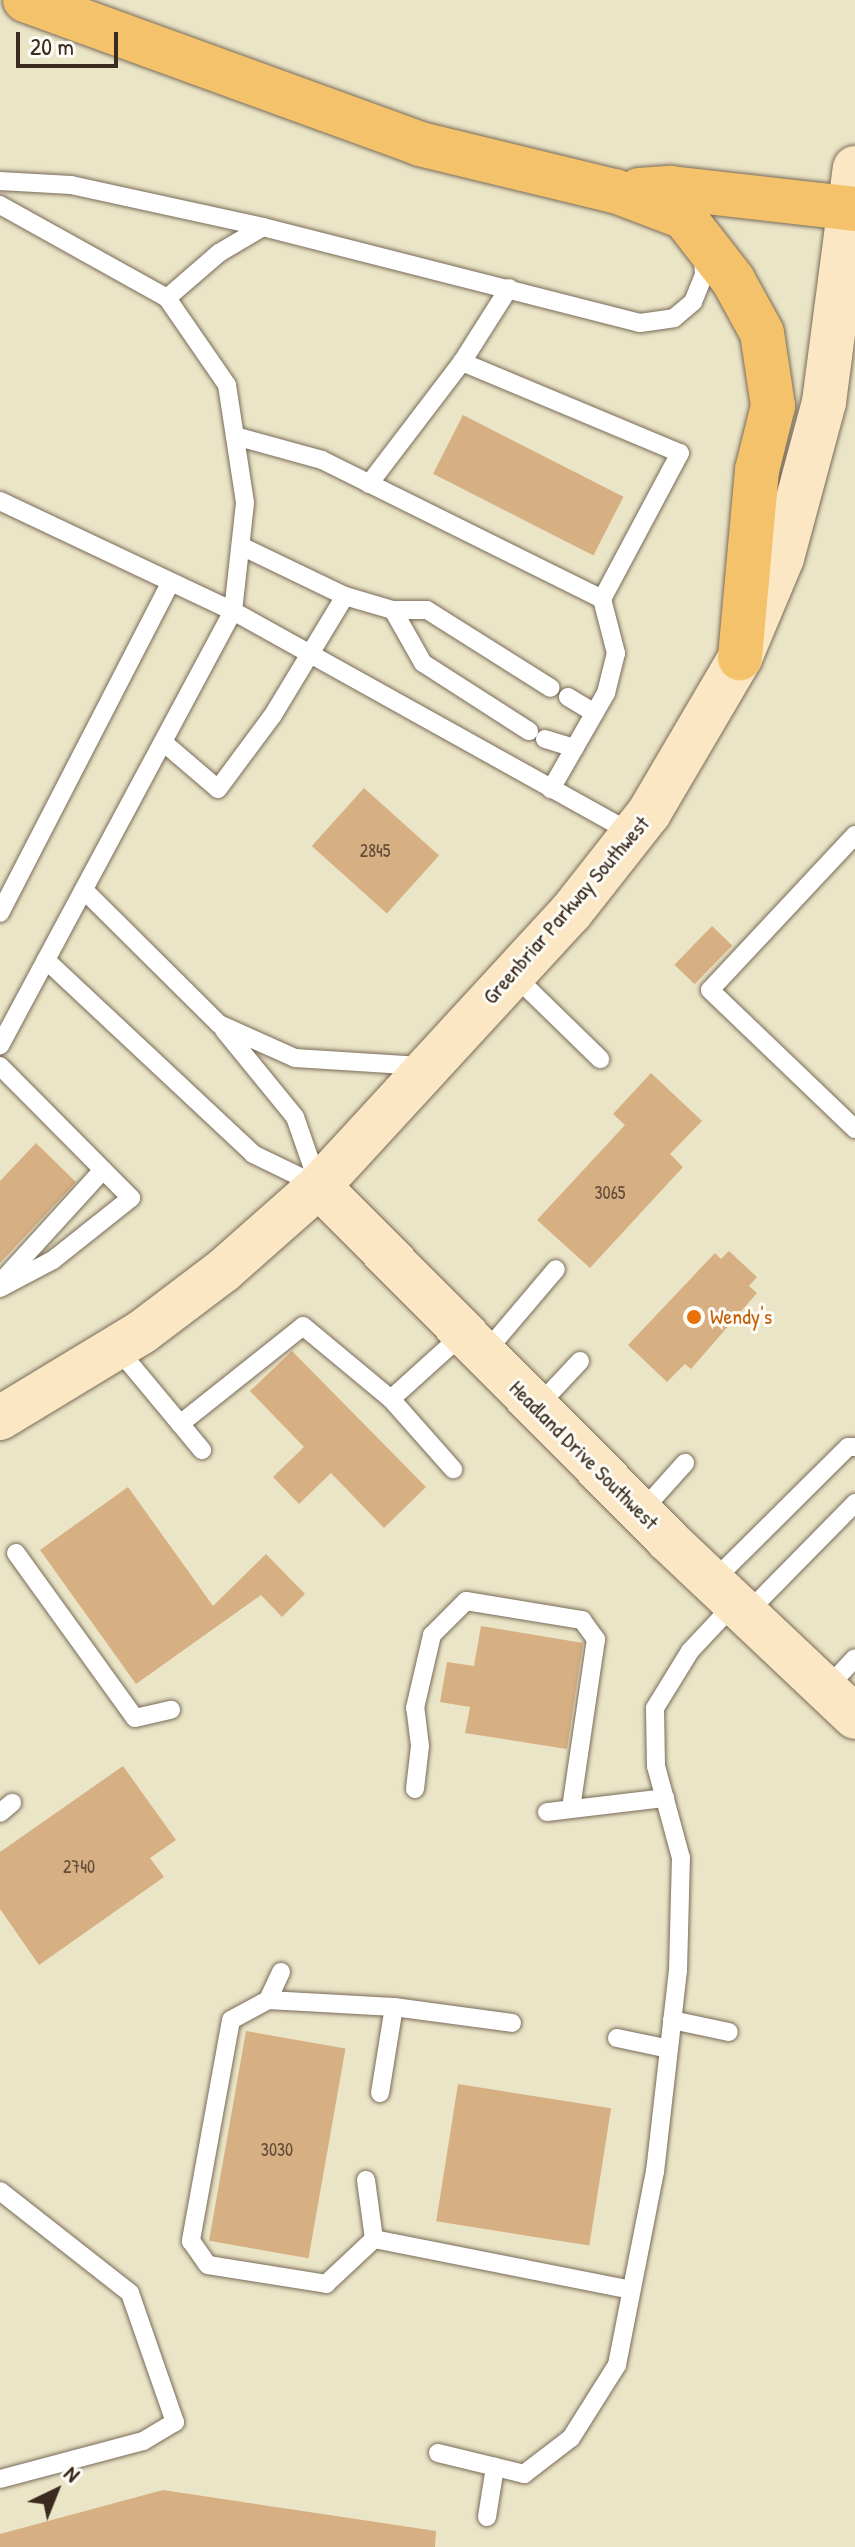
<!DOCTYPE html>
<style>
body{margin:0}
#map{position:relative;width:855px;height:2547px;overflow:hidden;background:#ebe5c7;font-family:"Patrick Hand",sans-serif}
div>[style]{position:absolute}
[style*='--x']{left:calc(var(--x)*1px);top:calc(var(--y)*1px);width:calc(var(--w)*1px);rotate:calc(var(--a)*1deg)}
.building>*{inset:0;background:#d6af83;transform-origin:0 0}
.roads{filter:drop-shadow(0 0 2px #796b59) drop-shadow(0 0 2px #796b59)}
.lane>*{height:18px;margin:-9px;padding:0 9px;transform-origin:9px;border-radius:9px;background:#fff}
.secondary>*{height:44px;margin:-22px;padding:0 22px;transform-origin:22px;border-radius:22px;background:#fbe7c3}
.highway>*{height:44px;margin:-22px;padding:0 22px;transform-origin:22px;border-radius:22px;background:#f4c26a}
.dots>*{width:22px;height:22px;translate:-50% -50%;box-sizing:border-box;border:4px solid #fdfcf7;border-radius:50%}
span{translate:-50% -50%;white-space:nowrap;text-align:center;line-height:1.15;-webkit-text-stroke:6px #fdfcf7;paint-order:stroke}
.number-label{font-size:18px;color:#624b37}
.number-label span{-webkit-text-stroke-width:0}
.street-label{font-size:22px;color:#3b2a1e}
.food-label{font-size:22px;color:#c56008}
.left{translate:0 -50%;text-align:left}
.north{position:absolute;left:16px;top:2451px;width:80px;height:80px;-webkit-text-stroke:6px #fdfcf7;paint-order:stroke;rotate:43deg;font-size:22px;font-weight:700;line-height:32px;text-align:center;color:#3b2a1e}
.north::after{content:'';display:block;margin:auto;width:28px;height:36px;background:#3b2a1e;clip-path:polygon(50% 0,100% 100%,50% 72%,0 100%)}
.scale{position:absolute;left:16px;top:32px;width:102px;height:36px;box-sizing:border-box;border:4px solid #3b2a1e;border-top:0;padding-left:10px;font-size:24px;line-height:28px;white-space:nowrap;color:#3b2a1e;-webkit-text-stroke:6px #fdfcf7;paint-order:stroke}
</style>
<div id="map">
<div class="building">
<div style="left:463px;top:415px;width:180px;height:66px;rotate:27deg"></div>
<div style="left:364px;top:788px;width:101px;height:78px;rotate:42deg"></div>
<div style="left:712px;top:926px;width:28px;height:54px;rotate:44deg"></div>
<div style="clip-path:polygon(651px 1073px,702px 1121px,670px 1154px,683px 1167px,590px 1268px,537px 1220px,625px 1125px,613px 1114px)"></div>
<div style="clip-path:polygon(36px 1143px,76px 1182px,0 1263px,0 1181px)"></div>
<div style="clip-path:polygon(729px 1251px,757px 1277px,749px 1286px,757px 1293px,691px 1369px,685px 1364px,667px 1382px,628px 1345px,715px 1253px,721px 1259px)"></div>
<div style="clip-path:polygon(292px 1351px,426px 1487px,384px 1528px,331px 1473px,299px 1504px,273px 1477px,304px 1447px,250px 1391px)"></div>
<div style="clip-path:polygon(128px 1487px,213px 1606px,266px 1554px,305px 1594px,282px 1617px,261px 1595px,136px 1684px,40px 1550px)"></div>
<div style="clip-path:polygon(481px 1626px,583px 1643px,567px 1749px,465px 1733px,470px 1707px,440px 1702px,447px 1662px,474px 1666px)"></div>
<div style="clip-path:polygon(123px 1766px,176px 1840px,150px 1858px,164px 1877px,39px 1965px,0 1909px,0 1852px)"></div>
<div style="left:246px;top:2031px;width:101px;height:213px;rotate:10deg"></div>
<div style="left:458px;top:2084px;width:155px;height:139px;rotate:9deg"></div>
<div style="clip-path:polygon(163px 2490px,436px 2531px,435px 2547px,0 2547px,0 2534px)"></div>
</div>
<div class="roads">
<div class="lane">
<div style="--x:0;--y:181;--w:71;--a:3.2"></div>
<div style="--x:71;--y:185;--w:197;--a:12.3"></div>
<div style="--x:263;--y:227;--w:389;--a:14.3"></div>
<div style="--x:640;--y:323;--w:34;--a:-8"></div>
<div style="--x:674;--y:318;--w:25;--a:-40"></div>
<div style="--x:693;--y:302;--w:29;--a:-68"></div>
<div style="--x:704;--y:275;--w:20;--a:-93"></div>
<div style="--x:0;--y:205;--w:191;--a:29.1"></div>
<div style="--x:167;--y:298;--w:106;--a:55.4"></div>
<div style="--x:227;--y:385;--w:119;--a:81.3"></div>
<div style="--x:245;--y:503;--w:109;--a:96.3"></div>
<div style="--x:233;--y:611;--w:493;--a:118.2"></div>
<div style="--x:509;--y:288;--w:88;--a:122.4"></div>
<div style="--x:462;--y:362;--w:236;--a:22.7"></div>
<div style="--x:680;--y:453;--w:166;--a:118.1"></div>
<div style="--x:602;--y:599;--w:56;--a:75.5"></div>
<div style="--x:616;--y:653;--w:41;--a:104"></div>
<div style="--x:606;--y:693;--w:111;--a:119.8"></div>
<div style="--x:167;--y:298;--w:69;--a:-40.9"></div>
<div style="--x:219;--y:253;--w:51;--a:-30.6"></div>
<div style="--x:235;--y:436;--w:90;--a:15.4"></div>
<div style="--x:322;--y:460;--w:313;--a:26.4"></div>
<div style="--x:369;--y:484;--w:153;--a:-52.7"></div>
<div style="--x:0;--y:501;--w:258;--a:25.3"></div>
<div style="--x:233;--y:611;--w:458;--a:29.1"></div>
<div style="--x:241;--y:546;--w:115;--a:25.7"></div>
<div style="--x:345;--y:596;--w:50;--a:16.3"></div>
<div style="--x:393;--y:610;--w:61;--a:60.5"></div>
<div style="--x:423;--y:663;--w:126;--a:32.7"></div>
<div style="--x:393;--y:610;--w:34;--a:0"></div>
<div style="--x:427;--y:610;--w:146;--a:32.2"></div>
<div style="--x:568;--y:697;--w:31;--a:31"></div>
<div style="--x:545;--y:739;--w:31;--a:17"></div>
<div style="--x:163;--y:742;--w:72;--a:40.5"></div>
<div style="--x:218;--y:789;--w:92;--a:-53.4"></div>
<div style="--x:273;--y:715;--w:139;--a:-58.8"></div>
<div style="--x:855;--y:835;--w:212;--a:133.1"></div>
<div style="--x:710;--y:990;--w:201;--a:43.8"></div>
<div style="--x:84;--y:890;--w:190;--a:44.8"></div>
<div style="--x:219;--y:1024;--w:83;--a:24.1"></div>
<div style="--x:295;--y:1058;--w:126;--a:3.6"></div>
<div style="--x:0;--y:913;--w:370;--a:-62.7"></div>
<div style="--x:46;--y:960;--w:284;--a:43.1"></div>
<div style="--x:253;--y:1154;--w:73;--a:25.9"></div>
<div style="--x:513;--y:974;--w:122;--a:44.3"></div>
<div style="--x:224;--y:1030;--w:112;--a:50.8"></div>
<div style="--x:295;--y:1117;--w:70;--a:70.8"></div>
<div style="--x:0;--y:1066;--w:186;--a:45.2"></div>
<div style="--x:131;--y:1198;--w:100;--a:141.5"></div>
<div style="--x:53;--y:1260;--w:60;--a:152.2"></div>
<div style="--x:0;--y:1283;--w:153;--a:-47.7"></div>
<div style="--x:117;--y:1348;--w:133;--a:50.2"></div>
<div style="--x:484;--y:1354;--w:111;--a:-49.7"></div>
<div style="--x:391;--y:1399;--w:98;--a:-42.1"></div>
<div style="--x:537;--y:1407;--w:63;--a:-46.9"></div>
<div style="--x:180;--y:1424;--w:157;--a:-38.5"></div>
<div style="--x:303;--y:1326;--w:114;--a:39.7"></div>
<div style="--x:391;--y:1399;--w:94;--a:48.5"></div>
<div style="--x:641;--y:1512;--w:66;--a:-48.1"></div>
<div style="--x:16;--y:1553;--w:203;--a:54.2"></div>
<div style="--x:135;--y:1718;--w:37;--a:-13"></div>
<div style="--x:713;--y:1581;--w:190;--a:-44.8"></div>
<div style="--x:848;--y:1447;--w:7;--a:0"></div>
<div style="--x:746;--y:1614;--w:156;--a:-45.5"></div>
<div style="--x:826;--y:1689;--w:42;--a:-46.9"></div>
<div style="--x:415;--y:1789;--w:43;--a:-83.4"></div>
<div style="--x:420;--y:1746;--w:38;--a:-97"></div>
<div style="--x:415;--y:1708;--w:75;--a:-76.9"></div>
<div style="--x:432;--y:1635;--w:48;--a:-45"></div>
<div style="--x:466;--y:1601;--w:118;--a:9.3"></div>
<div style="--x:582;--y:1620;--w:24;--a:54"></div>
<div style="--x:596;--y:1639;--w:171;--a:98.4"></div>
<div style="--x:547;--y:1812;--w:119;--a:-6.8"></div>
<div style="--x:0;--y:1813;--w:16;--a:-40"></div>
<div style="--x:281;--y:1972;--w:31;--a:115"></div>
<div style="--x:268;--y:2000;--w:42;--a:151.6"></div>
<div style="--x:231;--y:2020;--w:225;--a:100.3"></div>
<div style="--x:191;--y:2241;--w:29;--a:55"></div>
<div style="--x:208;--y:2265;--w:120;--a:9.1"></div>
<div style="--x:326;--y:2284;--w:66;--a:-43.2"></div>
<div style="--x:374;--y:2239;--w:262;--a:11.2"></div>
<div style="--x:268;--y:2000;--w:126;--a:3.2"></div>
<div style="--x:394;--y:2007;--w:119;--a:7.7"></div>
<div style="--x:672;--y:2020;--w:58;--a:11.9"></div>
<div style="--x:617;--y:2038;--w:53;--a:11.9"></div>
<div style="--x:380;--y:2093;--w:87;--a:-80.8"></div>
<div style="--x:366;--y:2180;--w:60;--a:82.3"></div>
<div style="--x:0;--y:2191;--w:165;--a:38.1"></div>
<div style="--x:130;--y:2293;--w:137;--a:70.8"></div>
<div style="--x:175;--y:2422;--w:37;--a:149"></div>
<div style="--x:143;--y:2441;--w:148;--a:165.1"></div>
<div style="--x:438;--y:2453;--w:89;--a:13.7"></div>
<div style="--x:524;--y:2474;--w:59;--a:-37.5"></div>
<div style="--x:571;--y:2438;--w:86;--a:-57.8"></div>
<div style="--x:617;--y:2365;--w:197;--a:-78.9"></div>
<div style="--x:655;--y:2172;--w:202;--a:-83.5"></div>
<div style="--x:678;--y:1971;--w:113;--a:-88.5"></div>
<div style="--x:681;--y:1858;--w:95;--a:-105.2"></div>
<div style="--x:656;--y:1766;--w:58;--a:-91"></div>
<div style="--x:655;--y:1708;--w:67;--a:-58.4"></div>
<div style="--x:690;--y:1651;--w:66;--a:-46.8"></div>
<div style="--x:487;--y:2517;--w:51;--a:-80.9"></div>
</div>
<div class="secondary">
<div style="--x:319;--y:1186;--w:496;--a:45.4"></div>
<div style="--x:667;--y:1539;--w:259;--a:43.4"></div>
<div style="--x:0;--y:1418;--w:166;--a:-31.2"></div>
<div style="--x:142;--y:1332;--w:103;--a:-37.1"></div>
<div style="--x:224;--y:1270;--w:127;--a:-41.5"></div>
<div style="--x:319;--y:1186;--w:372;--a:-47.4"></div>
<div style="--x:571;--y:912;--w:126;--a:-51.8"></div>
<div style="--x:649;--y:813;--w:180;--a:-59.6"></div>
<div style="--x:740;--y:658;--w:108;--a:-67.2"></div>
<div style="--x:782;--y:558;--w:162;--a:-74.9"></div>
<div style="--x:824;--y:402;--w:236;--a:-82.5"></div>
</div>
<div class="highway">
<div style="--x:25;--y:0;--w:420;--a:20"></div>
<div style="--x:420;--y:144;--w:201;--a:13.6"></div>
<div style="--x:615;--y:191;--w:74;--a:20.6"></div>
<div style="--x:684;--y:217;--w:80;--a:52.1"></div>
<div style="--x:733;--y:280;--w:60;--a:61.3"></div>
<div style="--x:762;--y:333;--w:74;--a:81.4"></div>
<div style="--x:773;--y:406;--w:66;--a:104"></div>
<div style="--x:757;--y:470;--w:189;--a:95.2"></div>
<div style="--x:639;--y:190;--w:32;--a:-4"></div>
<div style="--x:671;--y:188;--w:185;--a:6.5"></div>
</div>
</div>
<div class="dots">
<div style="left:694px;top:1317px;background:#e8710a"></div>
</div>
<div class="number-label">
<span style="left:375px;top:851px">2845</span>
<span style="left:610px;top:1193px">3065</span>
<span style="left:79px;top:1867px">2740</span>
<span style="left:277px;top:2150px">3030</span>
</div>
<div class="street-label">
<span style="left:566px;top:910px;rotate:-49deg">Greenbriar Parkway Southwest</span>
<span style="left:584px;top:1455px;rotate:45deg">Headland Drive Southwest</span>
</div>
<div class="food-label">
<span class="left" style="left:710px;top:1317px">Wendy's</span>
</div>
<div class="north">N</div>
<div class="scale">20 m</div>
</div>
